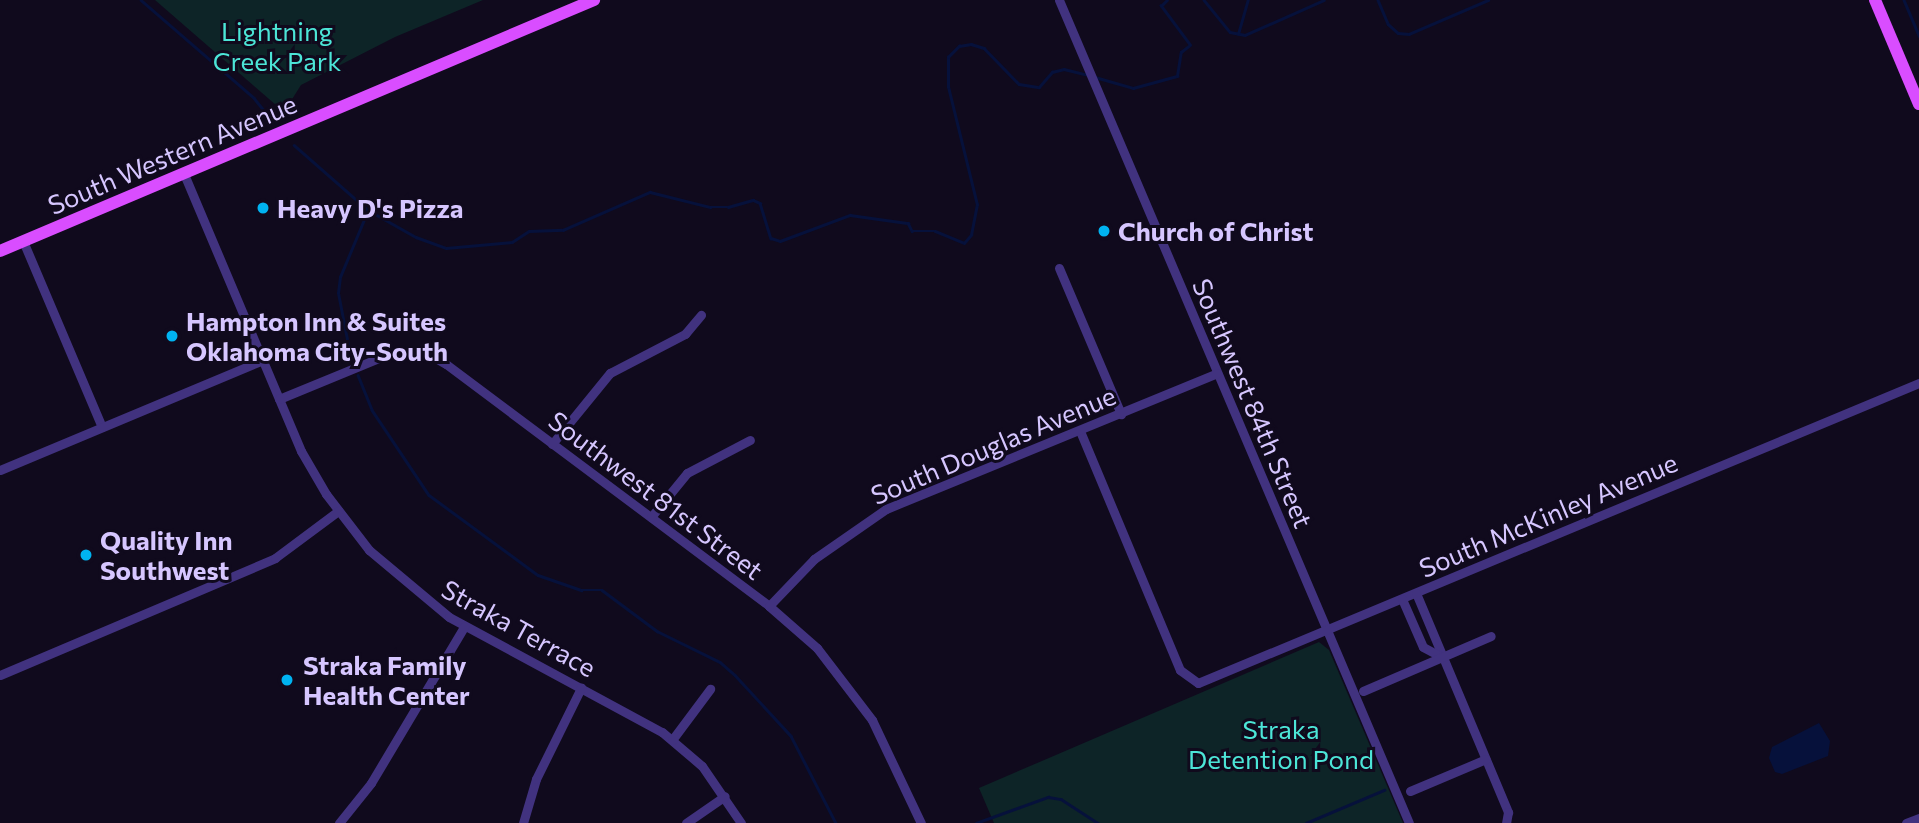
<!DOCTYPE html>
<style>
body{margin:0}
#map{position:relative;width:1919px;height:823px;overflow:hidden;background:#100a1d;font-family:Commissioner,sans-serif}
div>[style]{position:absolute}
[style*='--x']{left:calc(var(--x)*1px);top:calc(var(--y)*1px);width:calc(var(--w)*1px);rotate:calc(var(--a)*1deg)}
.green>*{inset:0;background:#0d2427}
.water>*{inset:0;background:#06113b}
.stream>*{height:2.5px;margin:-1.25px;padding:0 1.25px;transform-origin:1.25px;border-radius:1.25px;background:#06113b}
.minor>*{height:9px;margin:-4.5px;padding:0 4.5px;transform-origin:4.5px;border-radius:4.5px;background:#41327f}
.major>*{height:12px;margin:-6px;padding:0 6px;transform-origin:6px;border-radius:6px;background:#d94dff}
.dots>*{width:19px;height:19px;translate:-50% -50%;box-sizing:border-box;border:4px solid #100a1d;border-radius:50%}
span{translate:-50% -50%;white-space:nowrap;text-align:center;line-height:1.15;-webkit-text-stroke:6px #100a1d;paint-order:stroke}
.park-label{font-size:26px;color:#4ce5d7}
.street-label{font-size:26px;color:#d6c6ff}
.poi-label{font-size:26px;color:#d6c6ff;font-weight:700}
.left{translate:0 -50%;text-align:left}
</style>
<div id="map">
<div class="green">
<div style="clip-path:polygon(155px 0,483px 0,395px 37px,301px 85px,284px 112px)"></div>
<div style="clip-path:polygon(1319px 642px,1329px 650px,1403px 823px,994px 823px,979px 788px)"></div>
</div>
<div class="water">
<div style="clip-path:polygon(1819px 723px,1830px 741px,1828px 756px,1782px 774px,1775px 772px,1769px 758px,1772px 747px)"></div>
</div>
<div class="stream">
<div style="--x:141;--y:0;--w:150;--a:40.9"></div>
<div style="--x:254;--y:98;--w:27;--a:51"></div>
<div style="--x:1204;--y:0;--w:41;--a:50.9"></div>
<div style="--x:1230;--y:32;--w:15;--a:11"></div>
<div style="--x:1245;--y:35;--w:86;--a:-23.9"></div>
<div style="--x:1378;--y:0;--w:26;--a:67"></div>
<div style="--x:1388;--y:24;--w:13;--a:42"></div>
<div style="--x:1398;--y:33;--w:11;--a:5"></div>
<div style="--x:1409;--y:34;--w:86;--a:-23.3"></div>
<div style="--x:1904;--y:0;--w:39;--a:67"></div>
<div style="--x:1238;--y:34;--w:35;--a:-74"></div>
<div style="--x:1095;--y:77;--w:40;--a:16"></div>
<div style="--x:1133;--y:88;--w:46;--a:-15.3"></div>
<div style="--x:1177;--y:76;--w:24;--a:-81"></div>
<div style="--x:1181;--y:52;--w:11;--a:-38"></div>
<div style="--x:1190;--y:45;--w:49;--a:-126.6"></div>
<div style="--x:1161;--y:6;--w:8;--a:-45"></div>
<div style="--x:294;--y:145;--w:98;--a:41.3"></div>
<div style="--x:368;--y:210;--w:55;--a:29.4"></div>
<div style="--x:416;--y:237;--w:32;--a:20"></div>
<div style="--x:446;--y:248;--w:66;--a:-5.2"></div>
<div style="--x:512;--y:242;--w:20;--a:-33"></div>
<div style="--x:529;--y:231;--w:34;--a:-2"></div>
<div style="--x:563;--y:230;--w:95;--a:-23.6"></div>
<div style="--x:650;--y:192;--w:62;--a:14"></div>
<div style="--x:710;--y:207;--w:18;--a:0"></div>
<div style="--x:728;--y:207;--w:26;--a:-16"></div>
<div style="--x:753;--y:200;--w:8;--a:23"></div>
<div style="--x:760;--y:203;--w:37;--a:73"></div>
<div style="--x:771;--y:238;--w:9;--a:18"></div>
<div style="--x:780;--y:241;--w:75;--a:-20.4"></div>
<div style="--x:850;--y:215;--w:59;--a:7.9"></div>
<div style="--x:908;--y:223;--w:9;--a:63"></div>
<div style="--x:912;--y:231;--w:23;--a:0"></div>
<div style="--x:935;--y:231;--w:31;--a:22"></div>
<div style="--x:964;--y:243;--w:11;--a:-49"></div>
<div style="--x:971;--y:235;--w:31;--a:-79"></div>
<div style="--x:977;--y:205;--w:122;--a:-103.8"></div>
<div style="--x:948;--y:87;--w:30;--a:-90"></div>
<div style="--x:948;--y:57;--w:16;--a:-45"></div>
<div style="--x:959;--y:46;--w:12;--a:-9"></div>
<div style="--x:971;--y:44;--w:14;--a:17"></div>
<div style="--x:984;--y:48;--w:50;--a:45.8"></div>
<div style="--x:1019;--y:84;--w:20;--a:9"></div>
<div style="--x:1039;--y:87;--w:20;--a:-49"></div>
<div style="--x:1052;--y:72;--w:12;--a:-14"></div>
<div style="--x:1064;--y:69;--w:25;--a:14"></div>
<div style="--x:351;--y:360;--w:68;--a:-101"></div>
<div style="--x:338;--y:293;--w:16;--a:-83"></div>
<div style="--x:340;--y:277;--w:73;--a:-67.3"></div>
<div style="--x:358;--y:375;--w:38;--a:68"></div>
<div style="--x:372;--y:410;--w:102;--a:56.2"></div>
<div style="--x:429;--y:495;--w:135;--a:36.3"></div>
<div style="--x:538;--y:575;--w:46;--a:19.2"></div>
<div style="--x:581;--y:590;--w:21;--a:0"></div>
<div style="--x:602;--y:590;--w:69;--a:36.7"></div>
<div style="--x:657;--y:631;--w:70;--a:26.2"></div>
<div style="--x:720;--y:662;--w:20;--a:41"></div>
<div style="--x:735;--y:675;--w:83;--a:47.4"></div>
<div style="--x:791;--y:736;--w:98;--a:62.7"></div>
<div style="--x:976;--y:823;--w:77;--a:-19.9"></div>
<div style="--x:1048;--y:797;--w:13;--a:9"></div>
<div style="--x:1061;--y:799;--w:44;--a:33"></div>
<div style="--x:1306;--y:823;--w:85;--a:-22.9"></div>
</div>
<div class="minor">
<div style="--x:1059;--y:0;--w:894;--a:66.96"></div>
<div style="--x:184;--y:174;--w:301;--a:67.1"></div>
<div style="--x:301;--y:451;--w:50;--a:59.8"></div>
<div style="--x:326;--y:494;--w:71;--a:52.5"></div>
<div style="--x:369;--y:550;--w:104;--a:39.9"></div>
<div style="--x:449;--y:617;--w:242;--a:28.4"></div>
<div style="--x:662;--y:732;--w:52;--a:40.4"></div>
<div style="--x:702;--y:766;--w:69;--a:55.6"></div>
<div style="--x:23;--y:241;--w:202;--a:67"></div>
<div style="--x:1059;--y:268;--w:159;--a:67"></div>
<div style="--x:279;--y:399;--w:126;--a:-22.3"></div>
<div style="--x:396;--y:351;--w:31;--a:4"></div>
<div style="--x:427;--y:353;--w:22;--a:30"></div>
<div style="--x:446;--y:364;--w:404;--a:36.8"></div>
<div style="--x:769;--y:606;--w:64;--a:41.2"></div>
<div style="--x:817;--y:648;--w:91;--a:52.6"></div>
<div style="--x:872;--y:720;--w:114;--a:64.6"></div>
<div style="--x:1080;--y:431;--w:259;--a:67.3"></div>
<div style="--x:1180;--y:670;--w:22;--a:36"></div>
<div style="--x:1198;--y:683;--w:781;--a:-22.59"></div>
<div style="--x:552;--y:444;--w:92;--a:-50.8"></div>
<div style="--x:610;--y:373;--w:85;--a:-27.5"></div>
<div style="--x:685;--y:334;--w:25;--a:-50"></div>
<div style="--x:0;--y:470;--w:285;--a:-22.7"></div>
<div style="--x:651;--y:517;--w:57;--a:-50.7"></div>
<div style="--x:687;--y:473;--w:71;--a:-27.6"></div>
<div style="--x:1416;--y:593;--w:238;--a:67.2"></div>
<div style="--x:1508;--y:812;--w:11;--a:100"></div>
<div style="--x:1402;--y:599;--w:52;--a:66.4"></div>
<div style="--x:1423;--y:647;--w:21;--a:28"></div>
<div style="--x:769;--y:606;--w:65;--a:-46.2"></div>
<div style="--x:814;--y:559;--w:88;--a:-34.8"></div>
<div style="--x:886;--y:509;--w:358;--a:-22.3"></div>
<div style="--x:0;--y:675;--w:299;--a:-23"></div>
<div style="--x:275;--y:558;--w:79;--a:-36.7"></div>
<div style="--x:1363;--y:691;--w:139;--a:-23.3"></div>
<div style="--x:672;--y:740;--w:64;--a:-53.3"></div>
<div style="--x:1410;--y:791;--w:82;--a:-22.8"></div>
<div style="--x:339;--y:823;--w:51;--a:-51.3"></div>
<div style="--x:371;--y:783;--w:182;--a:-59.2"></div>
<div style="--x:523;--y:823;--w:46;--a:-73.5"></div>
<div style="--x:536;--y:779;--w:102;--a:-63.7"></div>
<div style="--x:686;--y:823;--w:47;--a:-34.7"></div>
<div style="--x:1906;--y:823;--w:14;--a:-21"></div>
</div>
<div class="major">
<div style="--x:1875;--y:0;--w:113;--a:67.1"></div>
<div style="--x:0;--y:251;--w:645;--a:-22.91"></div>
</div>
<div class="dots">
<div style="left:263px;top:208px;background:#00b3f1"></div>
<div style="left:1104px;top:231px;background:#00b3f1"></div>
<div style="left:172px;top:336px;background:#00b3f1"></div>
<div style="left:86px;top:555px;background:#00b3f1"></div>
<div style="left:287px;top:680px;background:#00b3f1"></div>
</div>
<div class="park-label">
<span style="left:277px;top:46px">Lightning<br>Creek Park</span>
<span style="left:1281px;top:744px">Straka<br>Detention Pond</span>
</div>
<div class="street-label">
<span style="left:172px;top:154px;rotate:-23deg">South Western Avenue</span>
<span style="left:1253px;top:403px;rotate:67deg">Southwest 84th Street</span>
<span style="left:993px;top:445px;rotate:-23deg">South Douglas Avenue</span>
<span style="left:656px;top:495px;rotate:37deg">Southwest 81st Street</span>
<span style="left:1548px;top:515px;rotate:-23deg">South McKinley Avenue</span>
<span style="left:519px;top:628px;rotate:29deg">Straka Terrace</span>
</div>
<div class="poi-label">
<span class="left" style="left:277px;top:208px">Heavy D's Pizza</span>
<span class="left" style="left:1118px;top:231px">Church of Christ</span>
<span class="left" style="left:186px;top:336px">Hampton Inn &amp; Suites<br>Oklahoma City-South</span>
<span class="left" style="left:100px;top:555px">Quality Inn<br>Southwest</span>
<span class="left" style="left:303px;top:680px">Straka Family<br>Health Center</span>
</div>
</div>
